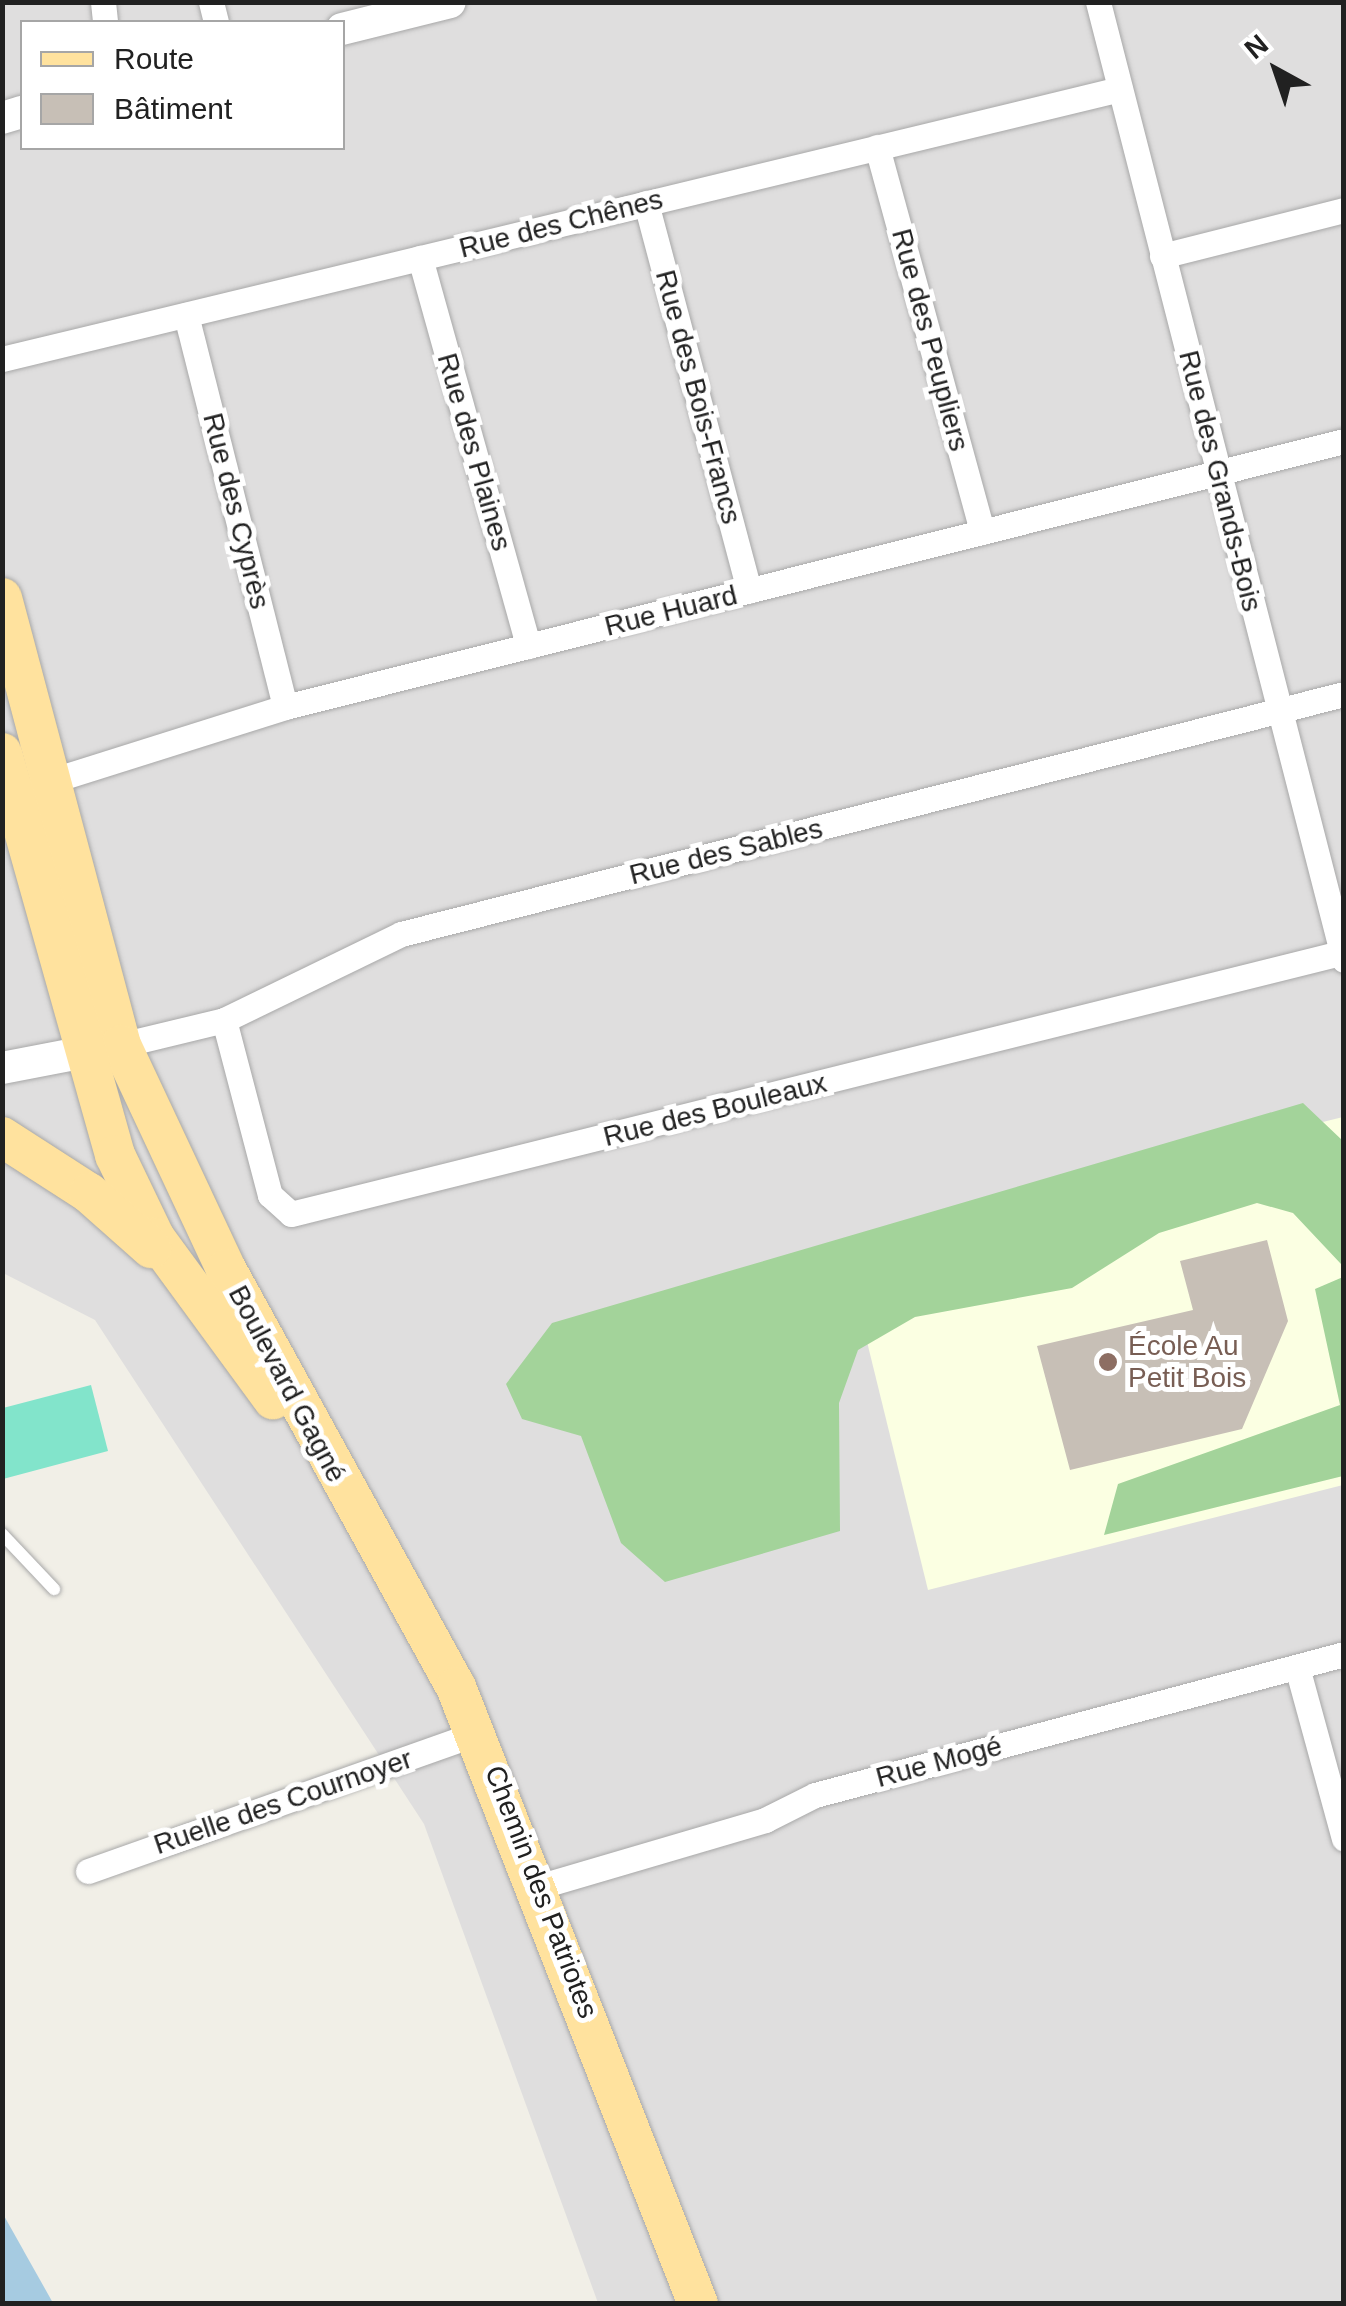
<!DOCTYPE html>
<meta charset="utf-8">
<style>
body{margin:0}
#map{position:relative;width:1346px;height:2306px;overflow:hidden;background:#f1efe7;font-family:Arial,sans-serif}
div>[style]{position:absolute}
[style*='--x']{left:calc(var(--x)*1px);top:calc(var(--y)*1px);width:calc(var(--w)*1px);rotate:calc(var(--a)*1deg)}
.residential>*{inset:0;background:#dfdede}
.education>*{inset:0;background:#fbffe2}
.forest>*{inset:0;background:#a3d39a}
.pitch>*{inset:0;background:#82e4cb}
.water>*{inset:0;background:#a6cbe1}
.building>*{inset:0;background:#c7bfb6}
.roads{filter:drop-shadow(0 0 2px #a8a8a8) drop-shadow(0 0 2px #a8a8a8)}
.service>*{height:12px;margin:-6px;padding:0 6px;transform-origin:6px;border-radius:6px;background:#fff}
.minor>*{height:25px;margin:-12.5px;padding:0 12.5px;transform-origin:12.5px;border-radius:12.5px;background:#fff}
.tertiary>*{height:32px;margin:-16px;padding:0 16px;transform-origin:16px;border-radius:16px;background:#fff}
.primary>*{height:40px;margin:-20px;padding:0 20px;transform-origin:20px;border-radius:20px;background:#ffe29e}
.dots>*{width:28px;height:28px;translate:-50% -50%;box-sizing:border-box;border:5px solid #fff;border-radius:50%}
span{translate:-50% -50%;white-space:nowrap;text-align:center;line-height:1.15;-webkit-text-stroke:10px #fff;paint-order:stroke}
.street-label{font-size:28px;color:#212121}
.education-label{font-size:28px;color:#785e54}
.left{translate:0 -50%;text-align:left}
.frame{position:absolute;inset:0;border:5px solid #212121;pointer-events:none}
.legend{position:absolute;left:20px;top:20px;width:325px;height:130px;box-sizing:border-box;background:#fff;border:2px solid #a6a6a6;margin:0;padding:12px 18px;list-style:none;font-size:30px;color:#212121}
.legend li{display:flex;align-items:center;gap:20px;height:50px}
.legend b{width:50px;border:2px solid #a6a6a6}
.north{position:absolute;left:1226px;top:20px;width:100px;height:100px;-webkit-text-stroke:8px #fff;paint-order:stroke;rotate:320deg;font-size:28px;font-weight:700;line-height:40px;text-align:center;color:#212121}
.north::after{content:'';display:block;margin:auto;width:35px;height:45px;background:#212121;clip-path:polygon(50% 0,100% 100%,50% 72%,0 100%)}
</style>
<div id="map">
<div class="residential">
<div style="clip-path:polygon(evenodd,2px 3px,1343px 3px,1343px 2303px,598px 2303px,424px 1824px,95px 1320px,3px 1273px,2px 3px,22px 22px,342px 22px,342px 148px,22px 148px,22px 22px)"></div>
</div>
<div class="education">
<div style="clip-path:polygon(1343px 1117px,1343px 1485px,928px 1590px,842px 1240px)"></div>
</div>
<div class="forest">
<div style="clip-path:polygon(1303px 1103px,1343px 1141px,1341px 1264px,1293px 1213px,1257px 1203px,1159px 1233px,1072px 1288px,915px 1317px,858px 1350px,839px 1403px,840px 1531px,665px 1582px,621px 1543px,581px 1436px,522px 1419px,506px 1384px,552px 1323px)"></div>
<div style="clip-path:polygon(1343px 1277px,1343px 1476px,1104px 1535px,1118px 1484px,1340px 1405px,1315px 1289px)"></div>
</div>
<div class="pitch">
<div style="clip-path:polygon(91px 1385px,108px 1451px,3px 1479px,3px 1408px)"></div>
</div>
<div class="water">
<div style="clip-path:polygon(3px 2214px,53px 2303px,3px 2303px)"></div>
</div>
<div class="building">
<div style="clip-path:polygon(1267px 1240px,1288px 1321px,1242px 1429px,1070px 1470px,1037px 1346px,1193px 1310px,1180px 1261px)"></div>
</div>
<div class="roads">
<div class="service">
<div style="--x:2;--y:1534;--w:76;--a:46.6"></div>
</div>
<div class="minor">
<div style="--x:103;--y:2;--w:20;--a:84"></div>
<div style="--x:211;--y:2;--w:21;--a:76"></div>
<div style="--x:1098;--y:2;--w:989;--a:75.6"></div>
<div style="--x:877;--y:147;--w:399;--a:74.7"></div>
<div style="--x:646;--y:203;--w:401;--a:75.1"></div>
<div style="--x:1162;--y:256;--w:188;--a:-14.2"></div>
<div style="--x:420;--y:258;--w:403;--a:74.4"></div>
<div style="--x:186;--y:315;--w:404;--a:75.8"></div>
<div style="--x:2;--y:359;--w:1150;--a:-13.58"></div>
<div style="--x:41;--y:784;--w:256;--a:-17.5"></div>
<div style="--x:285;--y:707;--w:1092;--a:-14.1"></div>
<div style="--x:224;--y:1020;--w:181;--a:75.3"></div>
<div style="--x:270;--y:1195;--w:28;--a:42"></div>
<div style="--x:291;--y:1214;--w:1085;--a:-13.97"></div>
<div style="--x:121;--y:1045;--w:106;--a:-13.6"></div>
<div style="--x:224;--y:1020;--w:197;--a:-25.9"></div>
<div style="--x:401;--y:934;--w:973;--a:-14.28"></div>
<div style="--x:1297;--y:1667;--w:178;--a:74.7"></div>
<div style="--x:88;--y:1871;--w:413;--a:-19.5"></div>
<div style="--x:541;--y:1886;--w:234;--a:-16.4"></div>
<div style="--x:765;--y:1820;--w:56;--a:-26.6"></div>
<div style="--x:815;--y:1795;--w:547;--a:-14.92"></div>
</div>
<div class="tertiary">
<div style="--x:342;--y:29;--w:111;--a:-14"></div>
<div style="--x:2;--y:118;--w:21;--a:-17"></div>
<div style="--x:2;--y:1068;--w:111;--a:-10.9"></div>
</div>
<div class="primary">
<div style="--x:2;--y:598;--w:463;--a:75.1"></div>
<div style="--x:121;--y:1045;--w:247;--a:64.9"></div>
<div style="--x:226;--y:1269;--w:477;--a:61.2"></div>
<div style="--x:456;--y:1687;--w:663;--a:68.58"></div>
<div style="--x:2;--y:753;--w:418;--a:74.3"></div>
<div style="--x:115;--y:1155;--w:92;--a:64.3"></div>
<div style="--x:155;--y:1238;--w:200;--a:53.8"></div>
<div style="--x:2;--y:1137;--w:103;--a:32.8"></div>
<div style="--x:89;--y:1193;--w:83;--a:41.6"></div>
</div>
</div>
<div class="dots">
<div style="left:1108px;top:1362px;background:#8d6e63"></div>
</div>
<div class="street-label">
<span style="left:561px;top:224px;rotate:-14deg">Rue des Chênes</span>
<span style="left:930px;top:340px;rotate:75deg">Rue des Peupliers</span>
<span style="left:698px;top:397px;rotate:75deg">Rue des Bois-Francs</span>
<span style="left:474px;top:452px;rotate:74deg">Rue des Plaines</span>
<span style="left:1220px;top:481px;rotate:76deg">Rue des Grands-Bois</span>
<span style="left:236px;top:511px;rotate:76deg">Rue des Cyprès</span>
<span style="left:671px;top:611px;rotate:-14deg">Rue Huard</span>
<span style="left:726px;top:852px;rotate:-14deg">Rue des Sables</span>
<span style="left:715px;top:1110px;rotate:-14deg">Rue des Bouleaux</span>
<span style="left:287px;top:1384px;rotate:62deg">Boulevard Gagné</span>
<span style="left:939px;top:1762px;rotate:-15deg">Rue Mogé</span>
<span style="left:283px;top:1802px;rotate:-19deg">Ruelle des Cournoyer</span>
<span style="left:541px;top:1892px;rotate:69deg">Chemin des Patriotes</span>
</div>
<div class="education-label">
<span class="left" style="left:1128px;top:1362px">École Au<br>Petit Bois</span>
</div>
<div class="frame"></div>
<ul class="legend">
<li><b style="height:12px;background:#ffe29e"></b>Route</li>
<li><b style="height:28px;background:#c7bfb6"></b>Bâtiment</li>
</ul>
<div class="north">N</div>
</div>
